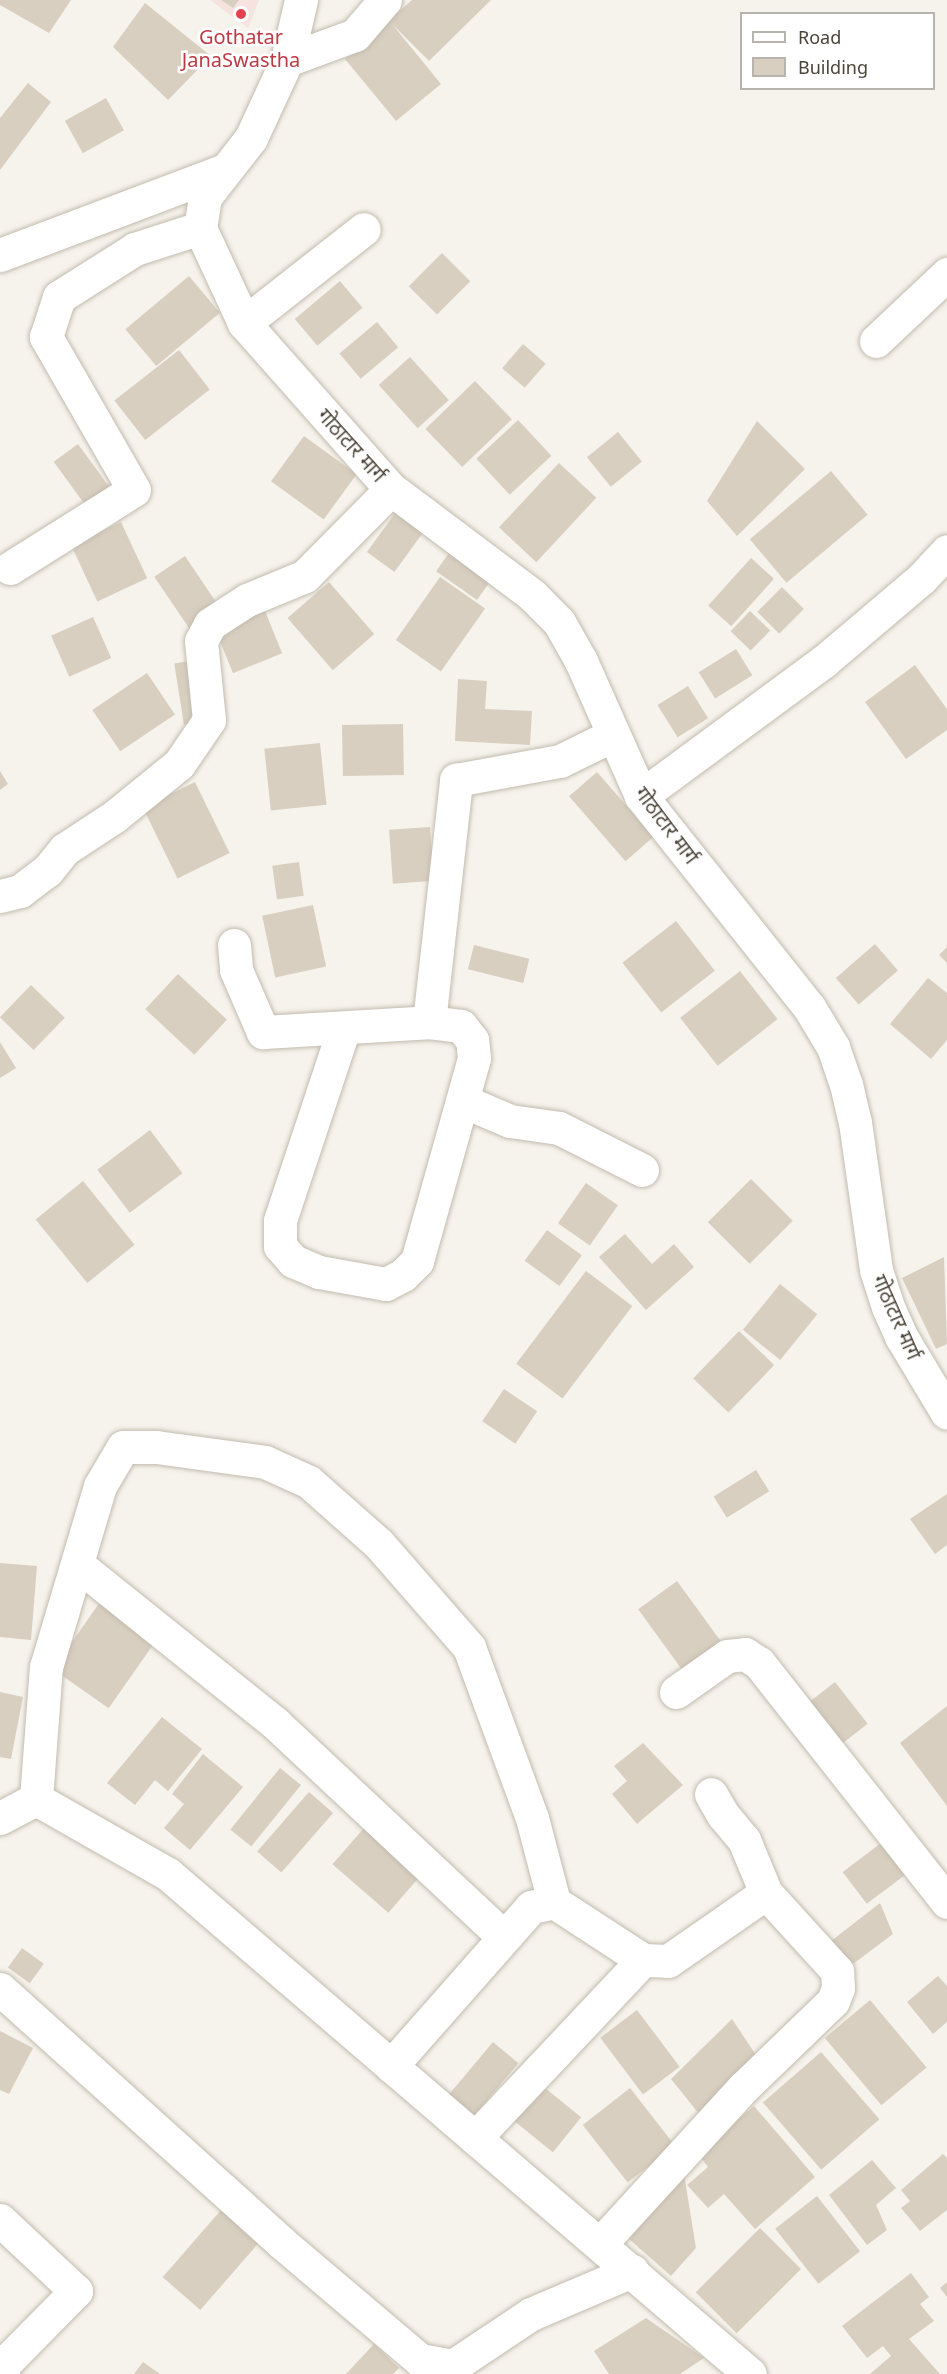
<!DOCTYPE html>
<meta charset="utf-8">
<style>
body{margin:0}
#map{position:relative;width:947px;height:2374px;overflow:hidden;background:#f6f3ec;font-family:"Noto Sans","Noto Sans Devanagari",sans-serif}
div>[style]{position:absolute}
[style*='--x']{left:calc(var(--x)*1px);top:calc(var(--y)*1px);width:calc(var(--w)*1px);rotate:calc(var(--a)*1deg)}
.medical>*{inset:0;background:#f6e3e0}
.building>*{inset:0;background:#d8cfc1;transform-origin:0 0}
.roads{filter:drop-shadow(0 0 2px #c2bbae) drop-shadow(0 0 2px #c2bbae)}
.minor>*{height:33px;margin:-16.5px;padding:0 16.5px;transform-origin:16.5px;border-radius:16.5px;background:#fff}
.tertiary>*{height:33px;margin:-16.5px;padding:0 16.5px;transform-origin:16.5px;border-radius:16.5px;background:#fff}
.dots>*{width:16px;height:16px;translate:-50% -50%;box-sizing:border-box;border:3px solid #fff;border-radius:50%}
span{translate:-50% -50%;white-space:nowrap;text-align:center;line-height:1.15;-webkit-text-stroke:5px #fff;paint-order:stroke}
.health-label{font-size:20px;color:#be3a42}
.street-label{font-size:20px;color:#4b4439}
.legend{position:absolute;left:740px;top:12px;width:195px;height:78px;box-sizing:border-box;background:#fff;border:2px solid #b7b4b0;margin:0;padding:8px 10px;list-style:none;font-size:18px;color:#4b4439}
.legend li{display:flex;align-items:center;gap:12px;height:30px}
.legend b{width:30px;border:2px solid #b7b4b0}
</style>
<div id="map">
<div class="medical">
<div style="clip-path:polygon(210px 0,259px 0,248px 28px)"></div>
</div>
<div class="building">
<div style="clip-path:polygon(0 0,71px 0,49px 33px,0 5px)"></div>
<div style="clip-path:polygon(221px 0,239px 0,233px 8px)"></div>
<div style="clip-path:polygon(412px 0,491px 0,429px 61px,392px 24px,441px 84px,396px 121px,345px 59px)"></div>
<div style="clip-path:polygon(145px 3px,211px 56px,168px 100px,113px 47px)"></div>
<div style="clip-path:polygon(28px 83px,51px 102px,0 170px,0 118px)"></div>
<div style="left:106px;top:98px;width:37px;height:47px;rotate:61deg"></div>
<div style="left:442px;top:253px;width:40px;height:47px;rotate:45deg"></div>
<div style="left:189px;top:276px;width:48px;height:83px;rotate:50deg"></div>
<div style="left:340px;top:281px;width:35px;height:59px;rotate:50deg"></div>
<div style="left:377px;top:322px;width:33px;height:49px;rotate:50deg"></div>
<div style="left:523px;top:344px;width:30px;height:32px;rotate:41deg"></div>
<div style="left:179px;top:350px;width:50px;height:82px;rotate:52deg"></div>
<div style="left:410px;top:357px;width:58px;height:42px;rotate:48deg"></div>
<div style="left:475px;top:381px;width:53px;height:69px;rotate:46deg"></div>
<div style="left:518px;top:420px;width:49px;height:57px;rotate:47deg"></div>
<div style="clip-path:polygon(757px 421px,805px 469px,737px 536px,707px 501px)"></div>
<div style="left:618px;top:432px;width:38px;height:40px;rotate:51deg"></div>
<div style="left:304px;top:436px;width:65px;height:56px;rotate:36deg"></div>
<div style="left:78px;top:444px;width:57px;height:30px;rotate:54deg"></div>
<div style="left:559px;top:463px;width:51px;height:88px;rotate:43deg"></div>
<div style="left:831px;top:471px;width:57px;height:106px;rotate:50deg"></div>
<div style="left:401px;top:505px;width:34px;height:58px;rotate:36deg"></div>
<div style="left:121px;top:522px;width:62px;height:55px;rotate:65deg"></div>
<div style="left:451px;top:550px;width:50px;height:26px;rotate:35deg"></div>
<div style="left:185px;top:556px;width:65px;height:37px;rotate:56deg"></div>
<div style="left:751px;top:558px;width:31px;height:64px;rotate:42deg"></div>
<div style="left:440px;top:577px;width:55px;height:77px;rotate:35deg"></div>
<div style="left:329px;top:582px;width:69px;height:55px;rotate:49deg"></div>
<div style="left:782px;top:587px;width:31px;height:35px;rotate:45deg"></div>
<div style="left:263px;top:606px;width:51px;height:53px;rotate:68deg"></div>
<div style="left:750px;top:611px;width:28px;height:28px;rotate:44deg"></div>
<div style="left:93px;top:617px;width:45px;height:46px;rotate:66deg"></div>
<div style="left:736px;top:649px;width:31px;height:44px;rotate:58deg"></div>
<div style="left:196px;top:660px;width:62px;height:22px;rotate:81deg"></div>
<div style="clip-path:polygon(915px 665px,947px 709px,947px 730px,906px 759px,865px 702px)"></div>
<div style="left:147px;top:673px;width:50px;height:66px;rotate:56deg"></div>
<div style="clip-path:polygon(458px 679px,487px 681px,485px 709px,532px 711px,530px 745px,455px 741px)"></div>
<div style="left:688px;top:686px;width:38px;height:36px;rotate:58deg"></div>
<div style="left:403px;top:724px;width:51px;height:61px;rotate:89deg"></div>
<div style="left:320px;top:743px;width:62px;height:56px;rotate:84deg"></div>
<div style="clip-path:polygon(0 771px,8px 784px,0 790px)"></div>
<div style="left:597px;top:772px;width:86px;height:37px;rotate:49deg"></div>
<div style="left:195px;top:782px;width:79px;height:58px;rotate:64deg"></div>
<div style="left:430px;top:827px;width:54px;height:41px;rotate:86deg"></div>
<div style="left:299px;top:862px;width:34px;height:27px;rotate:82deg"></div>
<div style="left:313px;top:905px;width:63px;height:52px;rotate:78deg"></div>
<div style="left:676px;top:921px;width:63px;height:68px;rotate:52deg"></div>
<div style="left:875px;top:944px;width:35px;height:52px;rotate:49deg"></div>
<div style="left:474px;top:945px;width:57px;height:25px;rotate:14deg"></div>
<div style="clip-path:polygon(947px 947px,947px 963px,939px 955px)"></div>
<div style="left:740px;top:971px;width:61px;height:76px;rotate:52deg"></div>
<div style="left:178px;top:974px;width:67px;height:48px;rotate:43deg"></div>
<div style="clip-path:polygon(928px 978px,947px 993px,947px 1040px,931px 1059px,890px 1024px)"></div>
<div style="left:31px;top:985px;width:47px;height:45px;rotate:44deg"></div>
<div style="clip-path:polygon(0 1042px,16px 1068px,0 1078px)"></div>
<div style="left:150px;top:1130px;width:54px;height:66px;rotate:53deg"></div>
<div style="left:751px;top:1179px;width:59px;height:61px;rotate:45deg"></div>
<div style="left:83px;top:1181px;width:82px;height:61px;rotate:51deg"></div>
<div style="left:586px;top:1183px;width:39px;height:49px;rotate:35deg"></div>
<div style="left:547px;top:1230px;width:43px;height:38px;rotate:36deg"></div>
<div style="clip-path:polygon(625px 1234px,652px 1264px,674px 1244px,694px 1267px,646px 1310px,599px 1257px)"></div>
<div style="clip-path:polygon(944px 1257px,947px 1344px,936px 1349px,902px 1278px)"></div>
<div style="left:586px;top:1271px;width:58px;height:116px;rotate:37deg"></div>
<div style="left:780px;top:1284px;width:48px;height:59px;rotate:39deg"></div>
<div style="left:739px;top:1331px;width:49px;height:66px;rotate:44deg"></div>
<div style="left:504px;top:1389px;width:40px;height:39px;rotate:34deg"></div>
<div style="left:756px;top:1470px;width:25px;height:50px;rotate:58deg"></div>
<div style="clip-path:polygon(947px 1494px,947px 1545px,935px 1554px,910px 1519px)"></div>
<div style="clip-path:polygon(0 1563px,37px 1566px,31px 1640px,0 1637px)"></div>
<div style="left:677px;top:1581px;width:81px;height:48px;rotate:54deg"></div>
<div style="left:100px;top:1602px;width:68px;height:82px;rotate:35deg"></div>
<div style="left:835px;top:1682px;width:53px;height:39px;rotate:52deg"></div>
<div style="clip-path:polygon(0 1692px,23px 1697px,11px 1759px,0 1757px)"></div>
<div style="clip-path:polygon(947px 1706px,947px 1806px,900px 1743px)"></div>
<div style="clip-path:polygon(162px 1717px,202px 1749px,168px 1791px,155px 1780px,135px 1805px,107px 1783px)"></div>
<div style="clip-path:polygon(643px 1743px,683px 1785px,637px 1824px,612px 1794px,627px 1781px,614px 1766px)"></div>
<div style="clip-path:polygon(203px 1754px,243px 1787px,190px 1850px,164px 1828px,184px 1804px,172px 1794px)"></div>
<div style="left:280px;top:1768px;width:27px;height:79px;rotate:39deg"></div>
<div style="left:309px;top:1792px;width:32px;height:79px;rotate:41deg"></div>
<div style="left:364px;top:1828px;width:74px;height:48px;rotate:41deg"></div>
<div style="left:893px;top:1834px;width:40px;height:63px;rotate:53deg"></div>
<div style="clip-path:polygon(880px 1903px,893px 1934px,845px 1970px,826px 1945px)"></div>
<div style="left:22px;top:1948px;width:27px;height:24px;rotate:36deg"></div>
<div style="clip-path:polygon(938px 1976px,947px 1986px,947px 2022px,933px 2034px,907px 2002px)"></div>
<div style="left:870px;top:2000px;width:88px;height:59px;rotate:50deg"></div>
<div style="left:637px;top:2010px;width:71px;height:46px;rotate:53deg"></div>
<div style="clip-path:polygon(732px 2019px,756px 2055px,704px 2120px,671px 2079px)"></div>
<div style="clip-path:polygon(0 2031px,33px 2048px,9px 2094px,0 2090px)"></div>
<div style="left:493px;top:2042px;width:33px;height:80px;rotate:40deg"></div>
<div style="left:821px;top:2052px;width:89px;height:77px;rotate:49deg"></div>
<div style="left:540px;top:2084px;width:53px;height:45px;rotate:39deg"></div>
<div style="left:630px;top:2088px;width:73px;height:60px;rotate:52deg"></div>
<div style="clip-path:polygon(754px 2106px,815px 2177px,755px 2229px,724px 2194px,708px 2208px,687px 2185px,708px 2167px,698px 2154px)"></div>
<div style="clip-path:polygon(943px 2154px,947px 2158px,947px 2210px,920px 2231px,901px 2208px,910px 2201px,901px 2190px)"></div>
<div style="clip-path:polygon(872px 2160px,896px 2188px,876px 2205px,887px 2230px,867px 2245px,829px 2195px)"></div>
<div style="clip-path:polygon(684px 2174px,696px 2248px,671px 2276px,629px 2239px)"></div>
<div style="left:817px;top:2196px;width:70px;height:53px;rotate:52deg"></div>
<div style="left:221px;top:2210px;width:50px;height:89px;rotate:41deg"></div>
<div style="left:760px;top:2228px;width:58px;height:91px;rotate:45deg"></div>
<div style="clip-path:polygon(911px 2273px,929px 2297px,920px 2304px,934px 2321px,909px 2339px,940px 2374px,870px 2374px,891px 2356px,883px 2346px,867px 2358px,842px 2326px)"></div>
<div style="clip-path:polygon(947px 2282px,947px 2297px,940px 2288px)"></div>
<div style="clip-path:polygon(646px 2318px,704px 2358px,680px 2374px,609px 2374px,594px 2351px)"></div>
<div style="clip-path:polygon(374px 2344px,399px 2368px,393px 2374px,346px 2374px)"></div>
<div style="clip-path:polygon(143px 2362px,160px 2374px,134px 2374px)"></div>
</div>
<div class="roads">
<div class="minor">
<div style="--x:287;--y:60;--w:72;--a:-20.2"></div>
<div style="--x:355;--y:35;--w:46;--a:-49.4"></div>
<div style="--x:0;--y:255;--w:237;--a:-20.7"></div>
<div style="--x:244;--y:323;--w:152;--a:-38.1"></div>
<div style="--x:876;--y:341;--w:98;--a:-43.3"></div>
<div style="--x:10;--y:568;--w:146;--a:-32.2"></div>
<div style="--x:134;--y:490;--w:177;--a:-119.9"></div>
<div style="--x:46;--y:337;--w:42;--a:-72"></div>
<div style="--x:59;--y:297;--w:90;--a:-32.3"></div>
<div style="--x:135;--y:249;--w:68;--a:-17.9"></div>
<div style="--x:641;--y:796;--w:226;--a:-36.4"></div>
<div style="--x:823;--y:662;--w:128;--a:-40.3"></div>
<div style="--x:921;--y:579;--w:38;--a:-47"></div>
<div style="--x:0;--y:896;--w:21;--a:-14"></div>
<div style="--x:20;--y:891;--w:34;--a:-37"></div>
<div style="--x:47;--y:871;--w:28;--a:-51"></div>
<div style="--x:65;--y:849;--w:60;--a:-33.4"></div>
<div style="--x:115;--y:816;--w:82;--a:-39.1"></div>
<div style="--x:179;--y:764;--w:53;--a:-55.7"></div>
<div style="--x:209;--y:720;--w:79;--a:-95.8"></div>
<div style="--x:201;--y:641;--w:19;--a:-62"></div>
<div style="--x:210;--y:624;--w:44;--a:-33"></div>
<div style="--x:247;--y:600;--w:63;--a:-22.5"></div>
<div style="--x:305;--y:576;--w:122;--a:-45.3"></div>
<div style="--x:234;--y:945;--w:25;--a:85"></div>
<div style="--x:236;--y:970;--w:68;--a:66.5"></div>
<div style="--x:263;--y:1032;--w:166;--a:-3.4"></div>
<div style="--x:344;--y:1028;--w:202;--a:108.4"></div>
<div style="--x:280;--y:1220;--w:26;--a:90"></div>
<div style="--x:280;--y:1246;--w:20;--a:49"></div>
<div style="--x:293;--y:1261;--w:28;--a:23"></div>
<div style="--x:319;--y:1272;--w:68;--a:10.2"></div>
<div style="--x:386;--y:1284;--w:19;--a:-28"></div>
<div style="--x:403;--y:1275;--w:20;--a:-45"></div>
<div style="--x:417;--y:1261;--w:211;--a:-74.3"></div>
<div style="--x:474;--y:1058;--w:18;--a:-96"></div>
<div style="--x:472;--y:1040;--w:18;--a:-128"></div>
<div style="--x:461;--y:1026;--w:32;--a:-173"></div>
<div style="--x:429;--y:1022;--w:244;--a:-83.6"></div>
<div style="--x:456;--y:780;--w:106;--a:-10.4"></div>
<div style="--x:560;--y:761;--w:57;--a:-26.1"></div>
<div style="--x:463;--y:1101;--w:51;--a:23.1"></div>
<div style="--x:510;--y:1121;--w:49;--a:8.1"></div>
<div style="--x:559;--y:1128;--w:93;--a:26.8"></div>
<div style="--x:78;--y:1565;--w:253;--a:38.7"></div>
<div style="--x:275;--y:1723;--w:313;--a:43.1"></div>
<div style="--x:676;--y:1692;--w:62;--a:-35.2"></div>
<div style="--x:727;--y:1656;--w:18;--a:-6"></div>
<div style="--x:745;--y:1654;--w:17;--a:33"></div>
<div style="--x:759;--y:1663;--w:304;--a:51.8"></div>
<div style="--x:36;--y:1799;--w:152;--a:29.6"></div>
<div style="--x:168;--y:1874;--w:767;--a:40.67"></div>
<div style="--x:0;--y:1818;--w:41;--a:-27.8"></div>
<div style="--x:36;--y:1799;--w:132;--a:-85.7"></div>
<div style="--x:46;--y:1667;--w:189;--a:-73.4"></div>
<div style="--x:100;--y:1486;--w:45;--a:-59.5"></div>
<div style="--x:123;--y:1447;--w:33;--a:0"></div>
<div style="--x:156;--y:1447;--w:110;--a:7.8"></div>
<div style="--x:265;--y:1462;--w:48;--a:24.4"></div>
<div style="--x:309;--y:1482;--w:94;--a:41.5"></div>
<div style="--x:379;--y:1544;--w:137;--a:48.9"></div>
<div style="--x:469;--y:1647;--w:182;--a:69.8"></div>
<div style="--x:532;--y:1818;--w:87;--a:75.3"></div>
<div style="--x:0;--y:1989;--w:380;--a:42"></div>
<div style="--x:282;--y:2243;--w:181;--a:40.3"></div>
<div style="--x:420;--y:2360;--w:34;--a:10"></div>
<div style="--x:453;--y:2366;--w:94;--a:-33.7"></div>
<div style="--x:531;--y:2314;--w:110;--a:-23.1"></div>
<div style="--x:391;--y:2066;--w:212;--a:-48.6"></div>
<div style="--x:531;--y:1907;--w:24;--a:-12"></div>
<div style="--x:554;--y:1902;--w:106;--a:33.1"></div>
<div style="--x:643;--y:1960;--w:25;--a:2"></div>
<div style="--x:668;--y:1961;--w:119;--a:-34.8"></div>
<div style="--x:475;--y:2138;--w:245;--a:-46.7"></div>
<div style="--x:0;--y:2220;--w:104;--a:43.1"></div>
<div style="--x:76;--y:2291;--w:108;--a:134.6"></div>
<div style="--x:0;--y:2368;--w:7;--a:63"></div>
<div style="--x:600;--y:2244;--w:214;--a:-47.5"></div>
<div style="--x:745;--y:2086;--w:122;--a:-44"></div>
<div style="--x:833;--y:2001;--w:14;--a:-69"></div>
<div style="--x:838;--y:1988;--w:17;--a:-93"></div>
<div style="--x:837;--y:1971;--w:105;--a:-132.3"></div>
<div style="--x:766;--y:1893;--w:57;--a:-112.5"></div>
<div style="--x:744;--y:1840;--w:33;--a:-130"></div>
<div style="--x:723;--y:1815;--w:24;--a:-120"></div>
</div>
<div class="tertiary">
<div style="--x:301;--y:0;--w:62;--a:103.1"></div>
<div style="--x:287;--y:60;--w:86;--a:114.8"></div>
<div style="--x:251;--y:138;--w:75;--a:127.9"></div>
<div style="--x:205;--y:197;--w:31;--a:99"></div>
<div style="--x:200;--y:228;--w:105;--a:65.1"></div>
<div style="--x:244;--y:323;--w:222;--a:48.5"></div>
<div style="--x:391;--y:489;--w:176;--a:36.9"></div>
<div style="--x:532;--y:595;--w:38;--a:45"></div>
<div style="--x:559;--y:622;--w:45;--a:60.6"></div>
<div style="--x:581;--y:661;--w:148;--a:66"></div>
<div style="--x:641;--y:796;--w:270;--a:51.5"></div>
<div style="--x:809;--y:1007;--w:47;--a:59"></div>
<div style="--x:833;--y:1047;--w:39;--a:71"></div>
<div style="--x:846;--y:1084;--w:39;--a:77"></div>
<div style="--x:855;--y:1122;--w:149;--a:81.9"></div>
<div style="--x:876;--y:1270;--w:39;--a:72"></div>
<div style="--x:888;--y:1307;--w:34;--a:66"></div>
<div style="--x:902;--y:1338;--w:87;--a:59"></div>
</div>
</div>
<div class="dots">
<div style="left:241px;top:14px;background:#e0444e"></div>
</div>
<div class="health-label">
<span style="left:241px;top:48px">Gothatar<br>JanaSwastha</span>
</div>
<div class="street-label">
<span style="left:352px;top:445px;rotate:48deg">गोठाटार मार्ग</span>
<span style="left:667px;top:825px;rotate:53deg">गोठाटार मार्ग</span>
<span style="left:897px;top:1317px;rotate:66deg">गोठाटार मार्ग</span>
</div>
<ul class="legend">
<li><b style="height:8px;background:#fff"></b>Road</li>
<li><b style="height:16px;background:#d8cfc1"></b>Building</li>
</ul>
</div>
